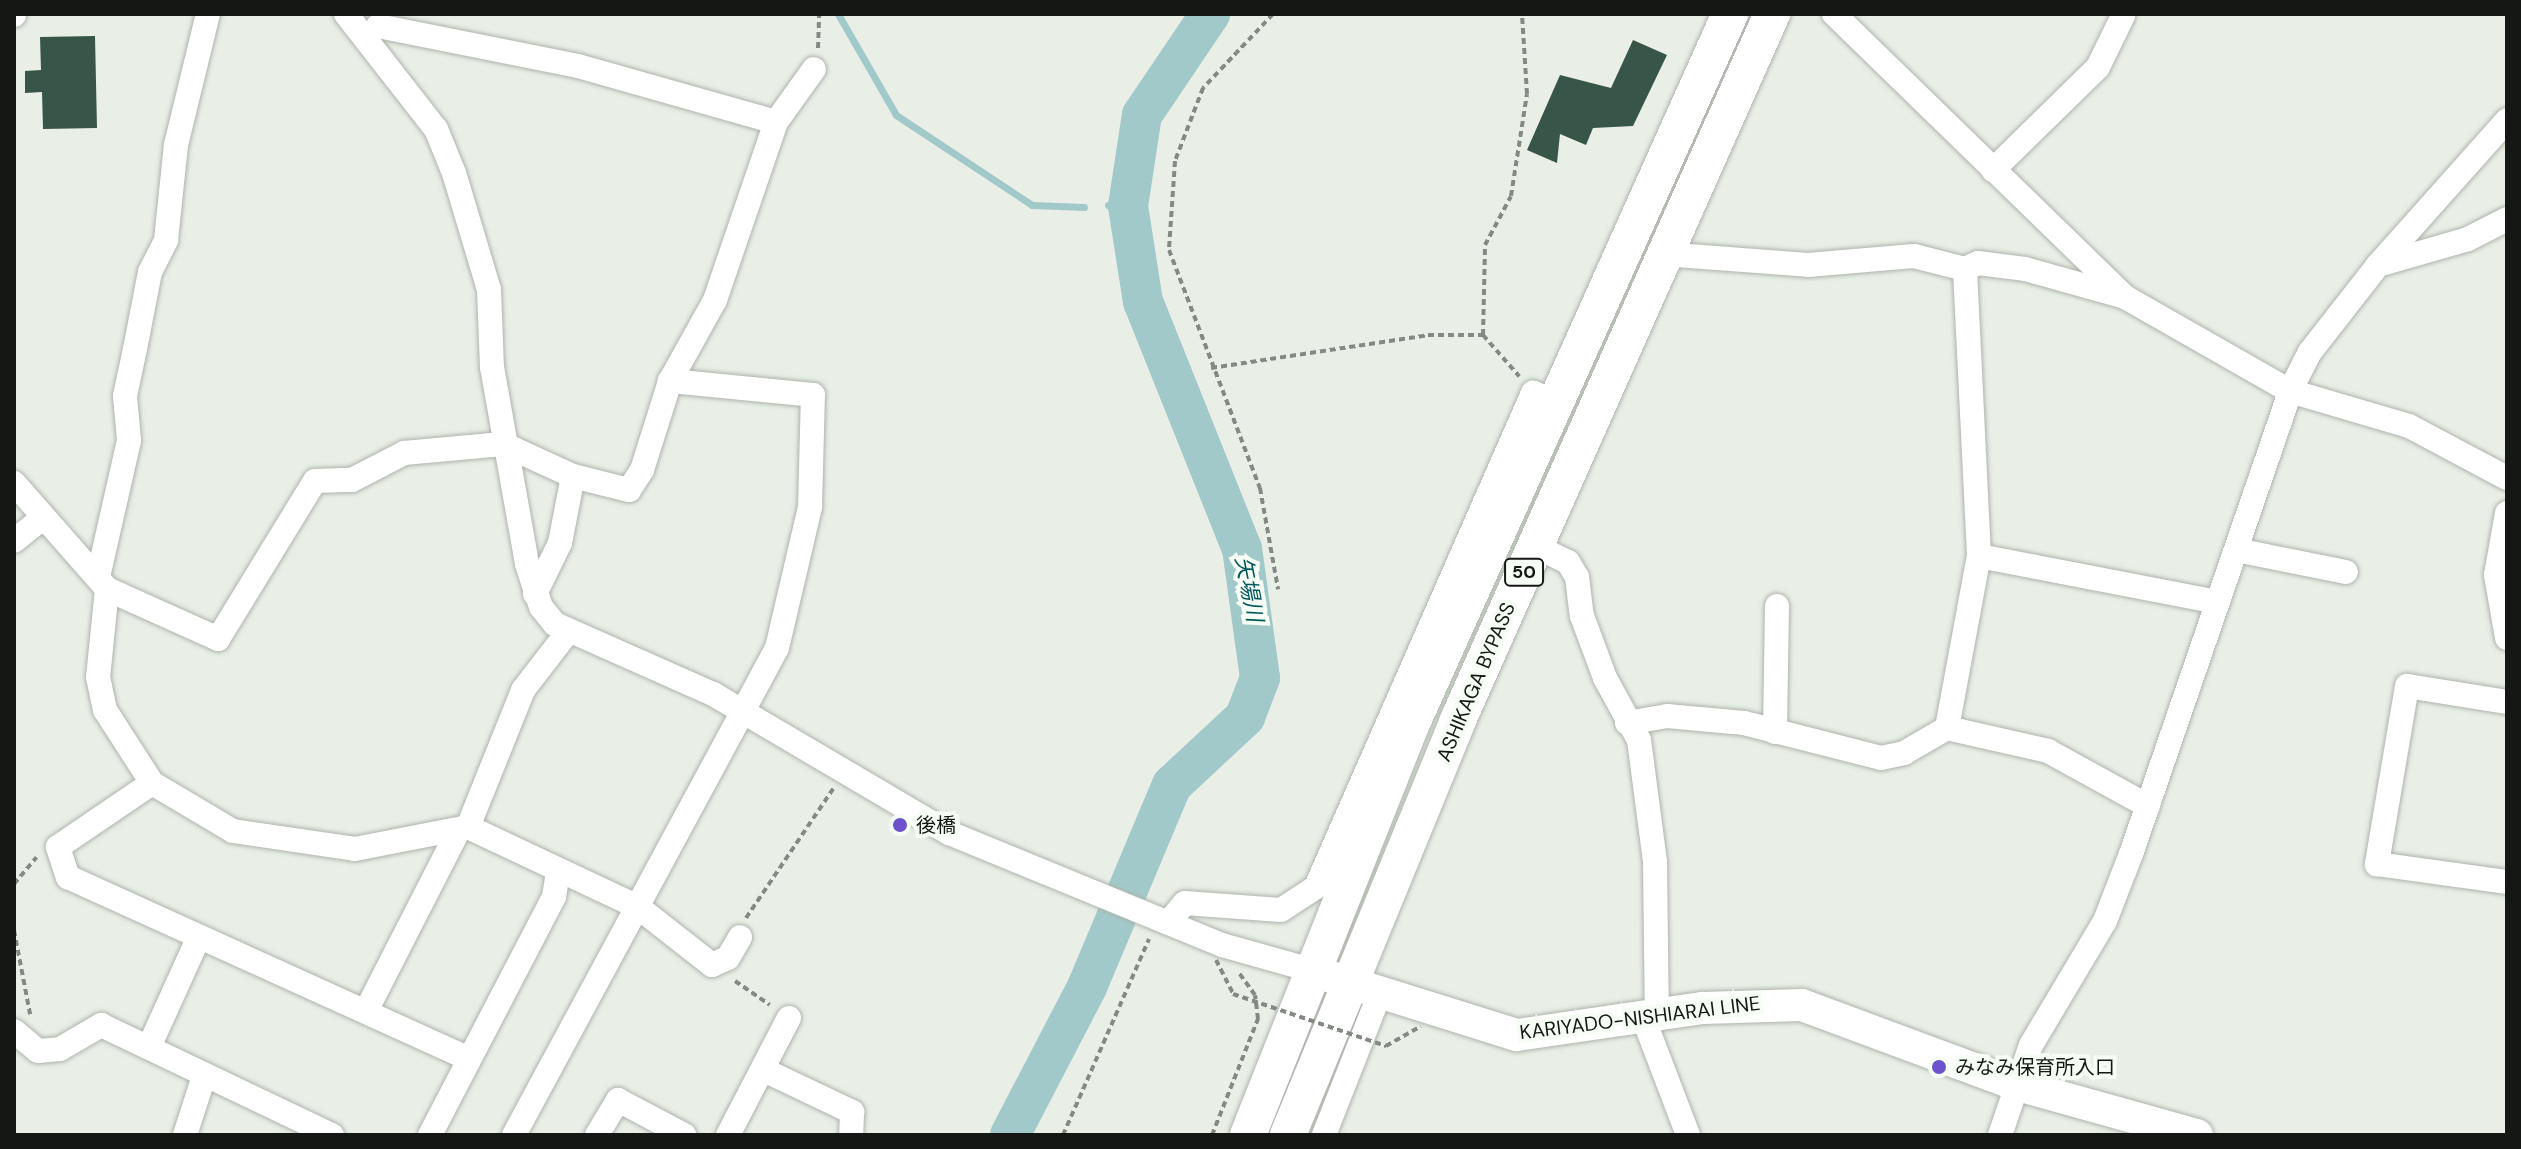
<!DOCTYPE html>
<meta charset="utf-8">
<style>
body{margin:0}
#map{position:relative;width:2521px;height:1149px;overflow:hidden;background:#e9efe7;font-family:"DM Sans","Noto Sans JP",sans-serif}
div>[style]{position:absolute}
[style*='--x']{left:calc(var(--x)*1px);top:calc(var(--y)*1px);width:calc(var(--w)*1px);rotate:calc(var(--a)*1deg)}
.stream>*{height:7px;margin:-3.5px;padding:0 3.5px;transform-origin:3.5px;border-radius:3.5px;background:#a2c9ca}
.river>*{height:40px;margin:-20px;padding:0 20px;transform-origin:20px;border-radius:20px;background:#a2c9ca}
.building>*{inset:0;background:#375548}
.path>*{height:4px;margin-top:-2px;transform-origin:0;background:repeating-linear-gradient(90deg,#858984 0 6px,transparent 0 10px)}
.roads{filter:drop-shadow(0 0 2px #aeb4ac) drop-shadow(0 0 2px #aeb4ac)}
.minor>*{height:24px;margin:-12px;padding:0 12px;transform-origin:12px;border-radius:12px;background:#fff}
.major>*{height:32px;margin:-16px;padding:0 16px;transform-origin:16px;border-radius:16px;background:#fff}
.highway>*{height:36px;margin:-18px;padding:0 18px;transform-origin:18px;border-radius:18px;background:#fff}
.path-bridge>*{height:4px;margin-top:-2px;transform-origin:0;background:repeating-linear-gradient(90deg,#858984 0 6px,transparent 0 10px)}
.dots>*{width:22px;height:22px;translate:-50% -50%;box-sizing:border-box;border:4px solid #f6fdf4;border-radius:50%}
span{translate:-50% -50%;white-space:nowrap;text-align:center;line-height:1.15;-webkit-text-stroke:8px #f6fdf4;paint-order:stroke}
.shield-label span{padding:2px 6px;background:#f6fdf4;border:2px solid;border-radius:6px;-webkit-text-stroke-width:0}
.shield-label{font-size:18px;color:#151714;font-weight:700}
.street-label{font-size:20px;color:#151714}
.poi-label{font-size:20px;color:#151714}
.left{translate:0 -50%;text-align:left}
.water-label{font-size:22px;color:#01595b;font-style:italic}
.frame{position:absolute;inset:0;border:16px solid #151714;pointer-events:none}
</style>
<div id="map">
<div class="stream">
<div style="--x:838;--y:14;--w:116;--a:60.1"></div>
<div style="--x:896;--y:115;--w:163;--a:33.5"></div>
<div style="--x:1032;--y:205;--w:52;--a:2.2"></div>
<div style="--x:1108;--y:205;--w:20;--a:3"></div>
</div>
<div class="river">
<div style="--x:1010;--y:1135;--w:167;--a:-62.5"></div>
<div style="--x:1087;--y:987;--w:219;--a:-67.2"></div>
<div style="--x:1172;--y:785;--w:100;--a:-43"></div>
<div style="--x:1245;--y:717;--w:42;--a:-69"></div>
<div style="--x:1260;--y:678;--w:130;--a:-97.9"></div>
<div style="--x:1242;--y:549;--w:266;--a:-111.8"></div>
<div style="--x:1143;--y:302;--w:97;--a:-98.9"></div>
<div style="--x:1128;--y:206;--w:92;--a:-81.3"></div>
<div style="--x:1142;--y:115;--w:122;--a:-56"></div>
</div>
<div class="building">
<div style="clip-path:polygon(95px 36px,97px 128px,43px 129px,42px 92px,25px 93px,25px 71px,41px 70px,40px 37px)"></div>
<div style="clip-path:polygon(1633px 40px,1667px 55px,1633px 126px,1593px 128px,1586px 145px,1560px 134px,1557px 163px,1527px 150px,1560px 75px,1611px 88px)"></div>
</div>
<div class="path">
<div style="--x:1273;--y:14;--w:102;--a:133.4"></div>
<div style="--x:1203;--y:88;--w:78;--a:111"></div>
<div style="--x:1175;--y:161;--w:89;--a:93.9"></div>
<div style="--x:1169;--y:250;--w:255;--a:69.1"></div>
<div style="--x:1260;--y:488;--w:103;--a:79.9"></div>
<div style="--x:818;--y:48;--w:34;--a:-88"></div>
<div style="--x:1483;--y:335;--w:90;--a:-88.7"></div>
<div style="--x:1485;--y:245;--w:55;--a:-62"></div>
<div style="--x:1511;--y:196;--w:103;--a:-81.1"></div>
<div style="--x:1527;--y:94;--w:80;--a:-93.6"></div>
<div style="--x:1211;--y:368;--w:219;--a:-8.6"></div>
<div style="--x:1428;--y:335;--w:55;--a:0"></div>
<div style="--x:1483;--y:335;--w:55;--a:48.7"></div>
<div style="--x:14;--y:884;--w:35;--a:-50"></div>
<div style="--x:746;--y:918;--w:156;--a:-56"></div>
<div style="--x:14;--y:930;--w:86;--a:79.2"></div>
<div style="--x:735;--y:981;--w:42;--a:34.4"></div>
<div style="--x:1063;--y:1135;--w:214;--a:-66.3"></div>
<div style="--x:1212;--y:1135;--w:125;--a:-68.4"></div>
<div style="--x:1258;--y:1019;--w:24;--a:-97"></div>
<div style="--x:1255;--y:995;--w:27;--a:-126"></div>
</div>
<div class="roads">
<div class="minor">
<div style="--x:346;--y:14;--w:146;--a:52"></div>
<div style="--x:436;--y:129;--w:48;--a:67.8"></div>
<div style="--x:454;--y:173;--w:122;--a:73.3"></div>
<div style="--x:489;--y:290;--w:77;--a:87.8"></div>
<div style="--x:492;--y:367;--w:200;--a:79.9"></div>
<div style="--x:527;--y:564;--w:45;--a:72"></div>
<div style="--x:541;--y:607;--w:22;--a:51"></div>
<div style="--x:555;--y:624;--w:173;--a:23.9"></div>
<div style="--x:713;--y:694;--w:274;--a:30.5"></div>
<div style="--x:949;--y:833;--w:295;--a:22.3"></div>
<div style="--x:1222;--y:945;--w:92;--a:15.7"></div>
<div style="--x:1834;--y:14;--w:402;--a:44.2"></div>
<div style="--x:14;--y:15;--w:1;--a:-90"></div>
<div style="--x:378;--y:26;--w:204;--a:11.3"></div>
<div style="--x:578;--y:66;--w:206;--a:15.8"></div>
<div style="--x:776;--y:122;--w:65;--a:-54.4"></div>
<div style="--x:1993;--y:170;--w:147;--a:-44.4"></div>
<div style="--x:2098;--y:67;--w:57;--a:-63.9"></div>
<div style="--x:1663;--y:254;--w:145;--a:4.3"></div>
<div style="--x:1808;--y:265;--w:106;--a:-4.9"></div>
<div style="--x:1914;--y:256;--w:53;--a:14.3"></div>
<div style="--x:1965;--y:269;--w:14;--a:-25"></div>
<div style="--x:1978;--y:263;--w:47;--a:7.3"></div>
<div style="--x:2025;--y:269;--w:104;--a:15.6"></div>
<div style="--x:2125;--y:297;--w:190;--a:29.7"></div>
<div style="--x:2290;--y:391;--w:124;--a:16.4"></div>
<div style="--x:2409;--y:426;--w:111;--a:28"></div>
<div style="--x:2378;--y:265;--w:94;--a:-16.1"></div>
<div style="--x:2468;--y:239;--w:44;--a:-27.1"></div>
<div style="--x:14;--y:483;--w:141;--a:48.7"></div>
<div style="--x:107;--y:589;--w:122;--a:24.2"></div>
<div style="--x:218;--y:639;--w:185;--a:-58.5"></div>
<div style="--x:315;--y:481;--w:37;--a:-2"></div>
<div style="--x:352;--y:480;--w:59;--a:-27.4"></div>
<div style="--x:404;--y:453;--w:99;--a:-5.2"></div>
<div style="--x:503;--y:444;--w:77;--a:24.6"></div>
<div style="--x:573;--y:476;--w:58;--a:14"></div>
<div style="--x:629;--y:490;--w:24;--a:-57"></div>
<div style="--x:642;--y:470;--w:93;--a:-72.5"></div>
<div style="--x:670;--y:381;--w:93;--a:-60.9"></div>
<div style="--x:715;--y:300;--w:188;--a:-71.1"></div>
<div style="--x:2507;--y:513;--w:63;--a:100.1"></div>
<div style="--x:2496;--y:575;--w:64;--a:80.1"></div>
<div style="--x:14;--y:541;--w:38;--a:-39"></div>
<div style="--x:1535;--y:546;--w:37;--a:26"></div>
<div style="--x:1568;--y:562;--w:17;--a:59"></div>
<div style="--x:1577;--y:577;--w:39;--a:83"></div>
<div style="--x:1582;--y:616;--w:66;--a:69.6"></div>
<div style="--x:1605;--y:678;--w:71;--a:61.3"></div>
<div style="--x:1639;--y:740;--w:123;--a:82.5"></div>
<div style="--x:1655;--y:862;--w:153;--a:89.3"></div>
<div style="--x:2236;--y:550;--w:112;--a:11.3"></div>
<div style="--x:1979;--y:556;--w:243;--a:10.9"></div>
<div style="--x:98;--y:577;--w:140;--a:-77.2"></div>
<div style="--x:129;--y:440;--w:44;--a:-95.2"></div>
<div style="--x:125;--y:396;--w:48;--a:-78"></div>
<div style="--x:135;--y:349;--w:78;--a:-79"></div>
<div style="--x:150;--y:272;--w:36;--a:-63"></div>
<div style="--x:166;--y:240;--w:96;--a:-84"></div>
<div style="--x:176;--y:145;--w:135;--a:-76.3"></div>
<div style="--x:107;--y:589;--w:88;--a:95.8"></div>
<div style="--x:98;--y:677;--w:34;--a:78"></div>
<div style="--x:105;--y:710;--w:87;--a:57.2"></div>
<div style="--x:152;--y:783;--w:94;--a:30.7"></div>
<div style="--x:233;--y:831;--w:123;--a:8.4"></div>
<div style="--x:355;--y:849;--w:115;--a:-11"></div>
<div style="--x:468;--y:827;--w:188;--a:25.2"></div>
<div style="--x:638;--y:907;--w:94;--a:38.1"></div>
<div style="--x:712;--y:965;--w:17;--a:-24"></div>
<div style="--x:728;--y:958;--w:24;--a:-60"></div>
<div style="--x:535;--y:594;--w:57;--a:-63.9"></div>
<div style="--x:560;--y:543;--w:68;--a:-79"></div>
<div style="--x:2507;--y:702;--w:101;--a:-170.9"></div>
<div style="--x:2407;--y:686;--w:181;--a:99.6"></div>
<div style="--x:2377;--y:864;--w:131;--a:7.9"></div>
<div style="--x:1627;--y:723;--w:41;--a:-9.9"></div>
<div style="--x:1667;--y:716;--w:77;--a:5.2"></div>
<div style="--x:1744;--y:723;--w:141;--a:14.3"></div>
<div style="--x:1881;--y:758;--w:24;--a:-12"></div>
<div style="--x:1904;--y:753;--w:50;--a:-30.2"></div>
<div style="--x:1947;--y:728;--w:104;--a:12.8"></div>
<div style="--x:2048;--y:751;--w:114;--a:28.8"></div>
<div style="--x:1947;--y:728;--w:175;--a:-79.5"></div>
<div style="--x:1979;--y:556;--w:287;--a:-92.8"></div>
<div style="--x:1775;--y:732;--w:126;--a:-89.1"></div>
<div style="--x:152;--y:783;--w:114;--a:145.8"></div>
<div style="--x:58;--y:847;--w:32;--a:72"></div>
<div style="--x:68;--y:877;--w:438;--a:24.4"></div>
<div style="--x:468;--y:827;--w:148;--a:-68.1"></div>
<div style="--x:523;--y:690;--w:72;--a:-52.3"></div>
<div style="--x:1168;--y:923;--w:26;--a:-50"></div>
<div style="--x:1185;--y:903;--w:96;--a:4.2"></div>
<div style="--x:1281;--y:910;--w:42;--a:-33.3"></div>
<div style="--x:1316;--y:887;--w:540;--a:-66.29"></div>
<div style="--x:1533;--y:393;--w:26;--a:18"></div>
<div style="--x:366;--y:1011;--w:202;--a:-62.9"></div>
<div style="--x:1643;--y:1017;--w:126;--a:69.1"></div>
<div style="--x:14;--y:1031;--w:31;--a:40"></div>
<div style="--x:38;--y:1051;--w:22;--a:-5"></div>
<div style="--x:60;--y:1049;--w:48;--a:-30.3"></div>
<div style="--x:101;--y:1025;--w:256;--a:25.5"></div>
<div style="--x:149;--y:1047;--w:121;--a:-65.6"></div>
<div style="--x:764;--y:1070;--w:98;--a:25.5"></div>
<div style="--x:852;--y:1112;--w:23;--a:92"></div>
<div style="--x:185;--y:1135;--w:62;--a:-72.1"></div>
<div style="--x:430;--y:1135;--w:268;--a:-62.5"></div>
<div style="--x:554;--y:897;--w:24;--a:-81"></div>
<div style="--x:514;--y:1135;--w:553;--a:-61.63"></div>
<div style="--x:777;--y:648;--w:145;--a:-76.8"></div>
<div style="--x:810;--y:507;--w:112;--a:-88.5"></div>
<div style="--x:813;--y:395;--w:144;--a:-174.4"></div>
<div style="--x:597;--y:1135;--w:41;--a:-59"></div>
<div style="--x:618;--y:1100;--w:75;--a:27.9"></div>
<div style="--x:728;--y:1135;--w:132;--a:-62.5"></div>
<div style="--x:1324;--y:1135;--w:153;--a:-68.5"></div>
<div style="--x:2000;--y:1135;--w:95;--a:-71"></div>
<div style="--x:2031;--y:1045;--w:144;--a:-59.2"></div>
<div style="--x:2105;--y:921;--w:72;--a:-68.8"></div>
<div style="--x:2131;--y:854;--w:490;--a:-71"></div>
<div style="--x:2290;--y:391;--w:44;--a:-62.9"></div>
<div style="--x:2310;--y:352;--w:110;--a:-52"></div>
<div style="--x:2378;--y:265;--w:194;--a:-48.3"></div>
</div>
<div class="major">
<div style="--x:1325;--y:975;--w:201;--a:17.4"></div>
<div style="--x:1517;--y:1035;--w:188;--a:-8.3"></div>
<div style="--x:1703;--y:1008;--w:99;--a:-1.7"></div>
<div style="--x:1802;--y:1005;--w:226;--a:20.4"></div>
<div style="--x:2014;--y:1084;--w:190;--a:15.6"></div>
</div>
<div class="highway">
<div style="--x:1248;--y:1135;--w:446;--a:-68.3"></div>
<div style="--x:1413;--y:721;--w:775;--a:-65.85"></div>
<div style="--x:1288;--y:1135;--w:448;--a:-67.7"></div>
<div style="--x:1458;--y:720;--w:773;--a:-66.02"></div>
</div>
</div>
<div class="path-bridge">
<div style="--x:1216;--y:960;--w:38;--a:63"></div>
<div style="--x:1233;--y:994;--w:162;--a:18.8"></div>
<div style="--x:1386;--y:1046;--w:40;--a:-29.7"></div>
</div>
<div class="dots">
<div style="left:900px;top:825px;background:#6d52cc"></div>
<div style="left:1939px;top:1067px;background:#6d52cc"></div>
</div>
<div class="shield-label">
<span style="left:1524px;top:572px">50</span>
</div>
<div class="street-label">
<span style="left:1476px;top:682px;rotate:-67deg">ASHIKAGA BYPASS</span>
<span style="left:1640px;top:1018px;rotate:-7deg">KARIYADO-NISHIARAI LINE</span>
</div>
<div class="poi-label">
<span class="left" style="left:916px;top:825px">後橋</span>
<span class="left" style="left:1955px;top:1067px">みなみ保育所入口</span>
</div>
<div class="water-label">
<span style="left:1249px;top:589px;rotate:79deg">矢場川</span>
</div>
<div class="frame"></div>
</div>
